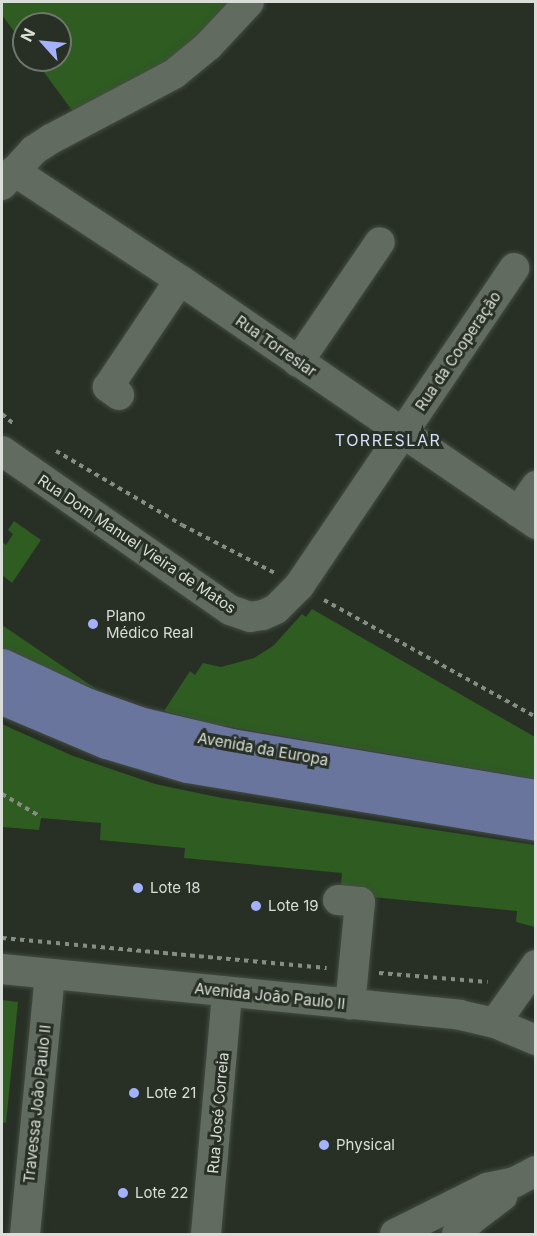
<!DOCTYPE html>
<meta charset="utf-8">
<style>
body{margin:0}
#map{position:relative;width:537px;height:1236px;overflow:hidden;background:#283026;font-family:Inter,sans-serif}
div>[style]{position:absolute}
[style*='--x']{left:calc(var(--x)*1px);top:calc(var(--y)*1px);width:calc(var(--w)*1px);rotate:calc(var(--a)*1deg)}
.green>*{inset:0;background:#2e5c21}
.path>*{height:4px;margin-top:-2px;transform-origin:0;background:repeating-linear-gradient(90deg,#868d85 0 4.5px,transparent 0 9px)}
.roads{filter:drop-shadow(0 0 2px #444c43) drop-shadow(0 0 2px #444c43)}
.minor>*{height:30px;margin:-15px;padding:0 15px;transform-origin:15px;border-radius:15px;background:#626b60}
.major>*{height:33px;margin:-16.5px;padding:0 16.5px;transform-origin:16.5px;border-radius:16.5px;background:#6a759d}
.dots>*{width:16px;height:16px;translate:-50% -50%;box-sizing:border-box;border:3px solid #283026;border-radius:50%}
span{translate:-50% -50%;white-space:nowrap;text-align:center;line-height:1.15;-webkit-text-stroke:6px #283026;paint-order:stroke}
.street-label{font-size:15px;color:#d9dfd8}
.poi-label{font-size:15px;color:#d9dfd8}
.left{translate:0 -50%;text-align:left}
.neighbourhood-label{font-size:16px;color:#d8dffb;letter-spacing:1.5px}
.frame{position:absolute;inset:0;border:3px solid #d9dfd8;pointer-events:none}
.north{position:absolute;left:12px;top:12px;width:60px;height:60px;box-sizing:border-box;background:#283026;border:2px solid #6f766d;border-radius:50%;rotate:297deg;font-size:16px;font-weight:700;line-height:24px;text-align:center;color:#d9dfd8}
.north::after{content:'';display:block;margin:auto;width:21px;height:27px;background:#a4b1fc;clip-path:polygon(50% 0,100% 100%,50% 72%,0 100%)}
</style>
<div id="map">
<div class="green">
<div style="clip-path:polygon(2px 2px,236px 2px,188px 51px,74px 113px,35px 60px,60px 60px,60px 24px,24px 24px,24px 45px,2px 15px)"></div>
<div style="clip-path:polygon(14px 521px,41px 540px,12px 583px,2px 575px,2px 542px,6px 545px,13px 534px,8px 530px)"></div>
<div style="clip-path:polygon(312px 609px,535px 737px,535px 779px,212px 724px,164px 711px,190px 671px,195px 675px,203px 663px,221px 667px,254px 658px,273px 646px,302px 614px,306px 617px)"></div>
<div style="clip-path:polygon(2px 625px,99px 691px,2px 650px)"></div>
<div style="clip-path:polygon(2px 724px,73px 756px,155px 784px,222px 798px,535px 845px,535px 927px,516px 922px,517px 911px,340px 894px,342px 873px,184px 858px,185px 848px,100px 840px,101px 823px,41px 818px,39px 830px,2px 827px)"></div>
<div style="clip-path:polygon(2px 1000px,18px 1002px,6px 1123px,2px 1122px)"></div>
</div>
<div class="path">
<div style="--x:2;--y:414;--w:17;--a:40"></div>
<div style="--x:56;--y:451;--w:146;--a:30.4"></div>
<div style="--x:182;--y:525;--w:105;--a:27.3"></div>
<div style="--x:324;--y:600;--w:242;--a:28.9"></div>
<div style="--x:2;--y:794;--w:45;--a:30.5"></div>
<div style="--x:2;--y:938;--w:326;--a:5.3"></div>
<div style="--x:379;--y:973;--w:109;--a:4.7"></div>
</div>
<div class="roads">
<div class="minor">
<div style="--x:14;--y:171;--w:199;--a:33.3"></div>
<div style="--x:180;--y:280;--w:432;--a:34.4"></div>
<div style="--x:2;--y:185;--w:47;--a:-47.6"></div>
<div style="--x:34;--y:150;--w:20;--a:-33"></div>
<div style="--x:51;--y:139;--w:139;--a:-27.9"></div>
<div style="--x:174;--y:74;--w:44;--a:-39.5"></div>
<div style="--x:208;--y:46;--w:60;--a:-47"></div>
<div style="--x:298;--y:362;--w:145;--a:-55.7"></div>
<div style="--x:119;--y:395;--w:14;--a:-144"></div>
<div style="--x:108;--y:387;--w:129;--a:-56.1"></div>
<div style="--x:2;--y:451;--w:278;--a:34.9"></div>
<div style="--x:230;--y:610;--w:21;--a:19"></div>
<div style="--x:250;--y:617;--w:13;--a:-9"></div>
<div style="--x:263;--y:615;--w:14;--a:-25"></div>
<div style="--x:276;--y:609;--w:33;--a:-45"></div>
<div style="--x:299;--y:586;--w:384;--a:-55.9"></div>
<div style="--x:518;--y:512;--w:32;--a:-55"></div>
<div style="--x:338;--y:900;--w:22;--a:5"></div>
<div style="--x:360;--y:902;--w:103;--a:95.5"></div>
<div style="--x:2;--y:969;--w:460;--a:5.7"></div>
<div style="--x:460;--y:1015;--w:36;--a:13"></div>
<div style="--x:495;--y:1023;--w:44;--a:22.5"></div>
<div style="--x:495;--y:1023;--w:71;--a:-54.7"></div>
<div style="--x:25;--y:1234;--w:261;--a:-84.5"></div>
<div style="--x:206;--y:1234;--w:243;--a:-85"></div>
<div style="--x:395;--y:1234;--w:103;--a:-26.6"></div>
<div style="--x:487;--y:1188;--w:29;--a:-12"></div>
<div style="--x:515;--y:1182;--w:24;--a:-28"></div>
<div style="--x:457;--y:1234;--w:21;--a:-45"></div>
<div style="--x:472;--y:1219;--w:38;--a:-37"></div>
</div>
<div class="major">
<div style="--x:2;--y:665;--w:93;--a:24.9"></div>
<div style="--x:86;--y:704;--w:56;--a:19.7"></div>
<div style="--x:139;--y:723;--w:95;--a:13.4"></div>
<div style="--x:231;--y:745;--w:309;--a:9.5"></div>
<div style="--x:2;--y:698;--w:113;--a:22.9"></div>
<div style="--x:106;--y:742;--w:84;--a:16.5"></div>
<div style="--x:187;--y:766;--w:354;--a:9.4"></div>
</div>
</div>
<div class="dots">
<div style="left:93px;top:624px;background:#a4b1fc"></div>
<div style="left:138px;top:888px;background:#a4b1fc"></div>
<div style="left:256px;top:906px;background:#a4b1fc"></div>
<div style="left:134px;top:1093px;background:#a4b1fc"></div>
<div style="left:324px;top:1145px;background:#a4b1fc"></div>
<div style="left:123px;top:1193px;background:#a4b1fc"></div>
</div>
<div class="street-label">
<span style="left:276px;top:346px;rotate:35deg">Rua Torreslar</span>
<span style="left:458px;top:351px;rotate:-56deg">Rua da Cooperação</span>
<span style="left:137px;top:544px;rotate:34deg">Rua Dom Manuel Vieira de Matos</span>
<span style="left:263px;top:749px;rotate:10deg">Avenida da Europa</span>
<span style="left:270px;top:996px;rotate:6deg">Avenida João Paulo II</span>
<span style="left:37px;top:1104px;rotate:-84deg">Travessa João Paulo II</span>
<span style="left:218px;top:1113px;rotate:-85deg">Rua José Correia</span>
</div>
<div class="poi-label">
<span class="left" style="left:106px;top:624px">Plano<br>Médico Real</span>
<span class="left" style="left:150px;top:888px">Lote 18</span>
<span class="left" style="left:268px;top:906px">Lote 19</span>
<span class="left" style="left:146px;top:1093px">Lote 21</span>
<span class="left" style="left:336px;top:1145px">Physical</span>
<span class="left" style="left:135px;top:1193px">Lote 22</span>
</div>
<div class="neighbourhood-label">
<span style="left:388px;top:440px">TORRESLAR</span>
</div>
<div class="frame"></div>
<div class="north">N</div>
</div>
